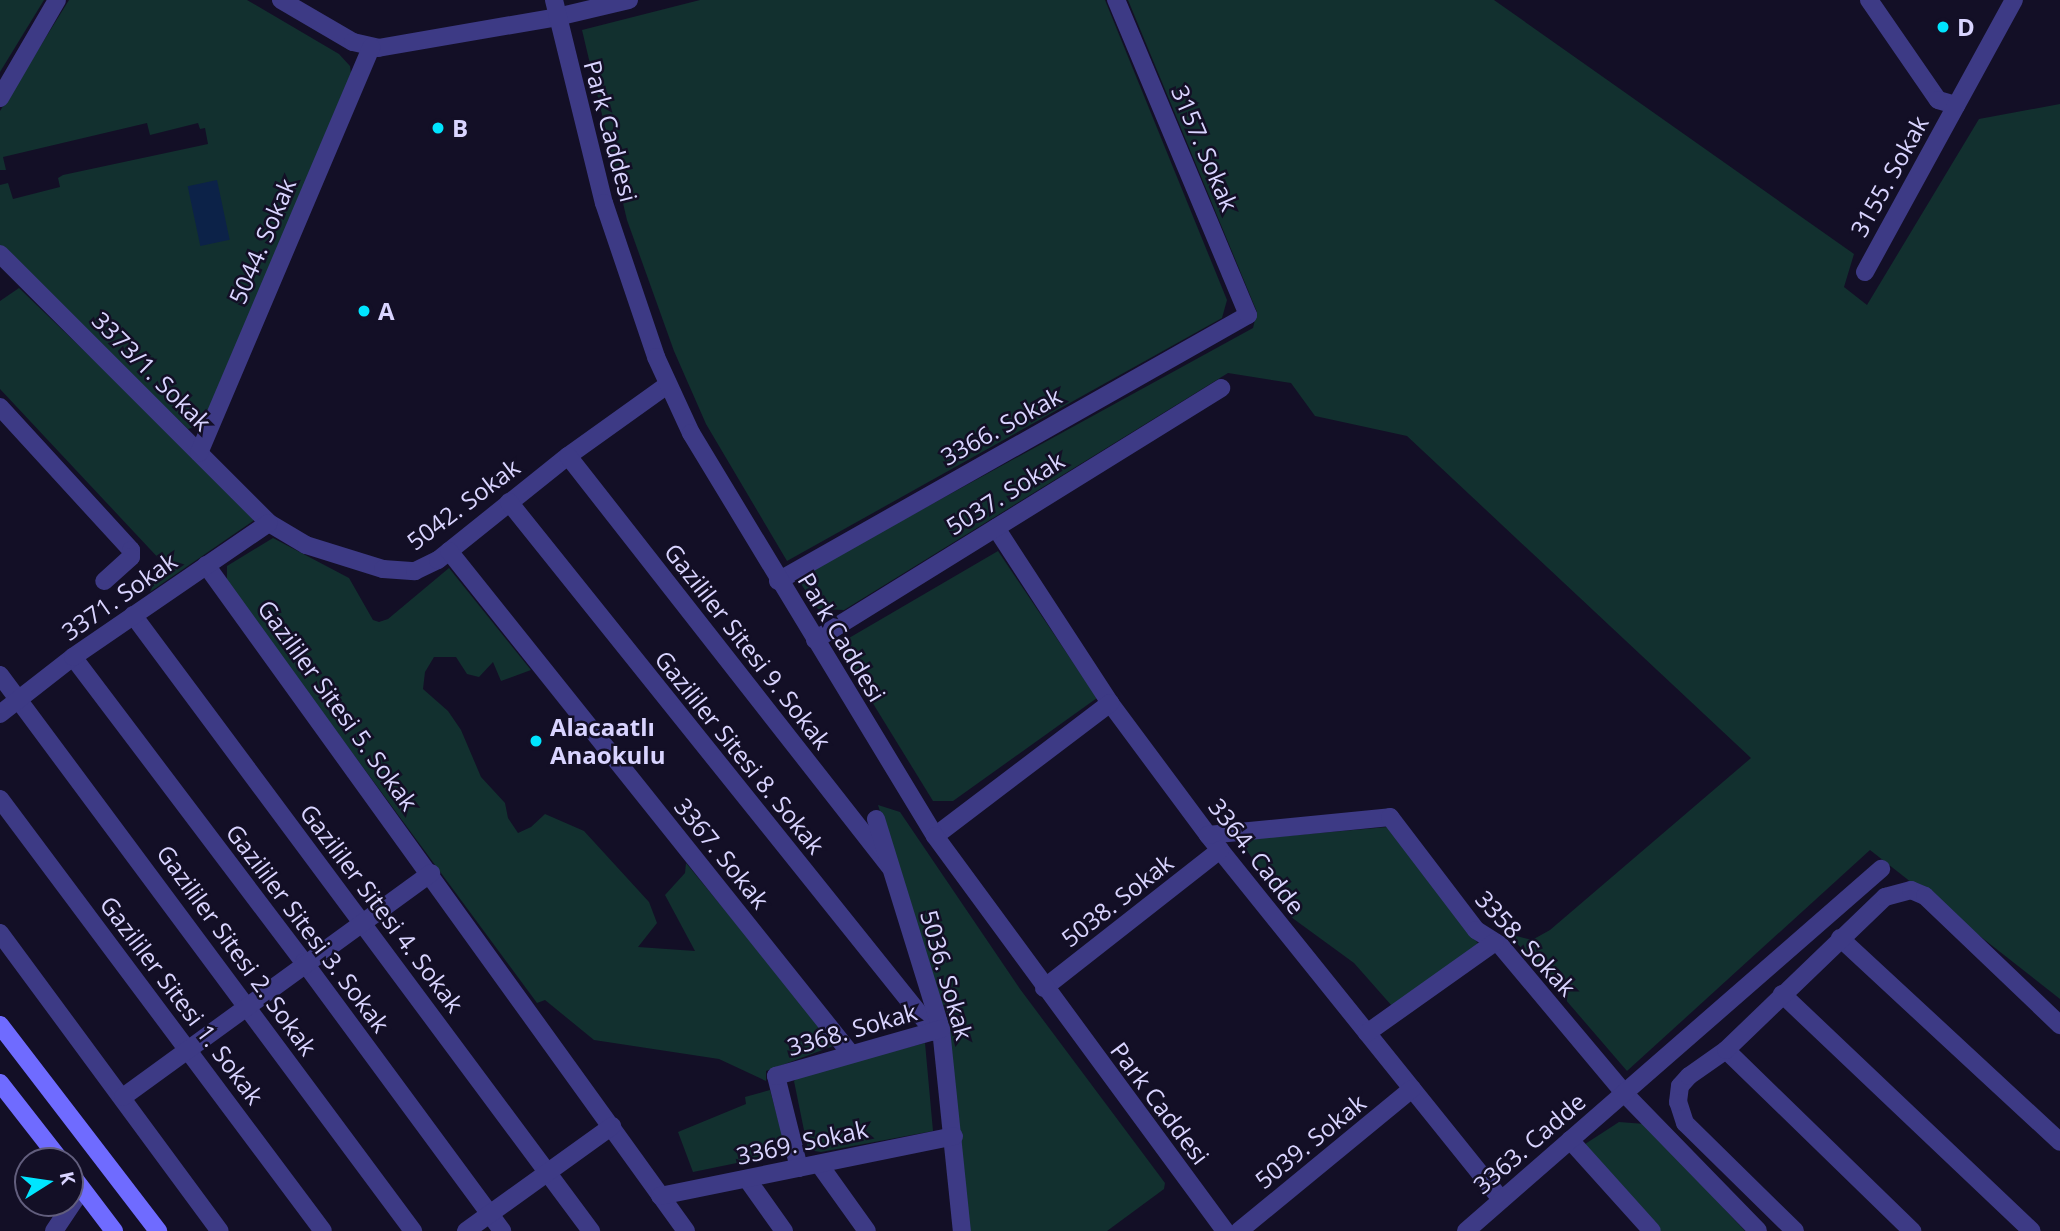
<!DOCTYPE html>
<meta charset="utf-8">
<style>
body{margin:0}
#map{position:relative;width:2060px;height:1231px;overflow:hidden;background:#130f26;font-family:"Open Sans",sans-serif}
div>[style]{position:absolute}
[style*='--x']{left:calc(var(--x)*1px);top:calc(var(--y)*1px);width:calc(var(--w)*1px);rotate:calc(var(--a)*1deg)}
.green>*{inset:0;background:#12302f}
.water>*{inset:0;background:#0c2248;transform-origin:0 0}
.minor>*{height:18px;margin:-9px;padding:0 9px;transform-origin:9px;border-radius:9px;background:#3d3a85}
.tertiary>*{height:18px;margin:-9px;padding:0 9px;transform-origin:9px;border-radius:9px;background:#3d3a85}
.secondary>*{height:18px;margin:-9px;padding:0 9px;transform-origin:9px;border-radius:9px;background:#6f6bff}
.dots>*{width:19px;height:19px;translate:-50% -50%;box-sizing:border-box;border:4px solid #130f26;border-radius:50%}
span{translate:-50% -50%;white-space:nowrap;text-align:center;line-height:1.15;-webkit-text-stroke:5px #130f26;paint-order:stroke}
.poi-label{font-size:24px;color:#d9d4ff;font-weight:700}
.left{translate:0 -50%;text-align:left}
.street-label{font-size:24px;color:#d9d4ff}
.north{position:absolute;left:14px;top:1147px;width:70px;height:70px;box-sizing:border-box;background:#130f26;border:2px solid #625e7d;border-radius:50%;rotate:78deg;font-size:19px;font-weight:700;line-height:28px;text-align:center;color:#d9d4ff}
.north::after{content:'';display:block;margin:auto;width:24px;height:32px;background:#00e5ff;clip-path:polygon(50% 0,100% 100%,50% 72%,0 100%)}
</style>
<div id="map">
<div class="green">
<div style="clip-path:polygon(0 0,44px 0,0 72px)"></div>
<div style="clip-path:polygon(69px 0,247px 0,339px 54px,350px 66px,352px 80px,203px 424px,188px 429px,0 248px,0 185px,8px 183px,13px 199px,60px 187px,58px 178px,63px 175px,208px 144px,205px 128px,200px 129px,198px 123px,150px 135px,147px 123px,3px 157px,6px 170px,0 170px,0 111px)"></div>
<div style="clip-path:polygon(700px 0,1105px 0,1227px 300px,1222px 318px,787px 561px,706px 424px,674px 351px,627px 220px,582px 30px)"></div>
<div style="clip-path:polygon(1128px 0,1494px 0,1854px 254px,1844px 287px,1867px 305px,1979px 119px,2060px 104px,2060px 999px,1870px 850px,1627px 1071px,1509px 934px,1532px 940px,1550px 930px,1751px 758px,1407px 436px,1315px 416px,1291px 383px,1228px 373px,844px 610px,818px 609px,797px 578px,1253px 328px,1257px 312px)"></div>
<div style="clip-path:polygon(19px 288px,253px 513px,253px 521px,150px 592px,163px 563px,0 389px,0 301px)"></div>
<div style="clip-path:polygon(273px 538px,349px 578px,373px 620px,379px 622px,388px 619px,449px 568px,531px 670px,501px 681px,493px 662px,479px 677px,467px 674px,456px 657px,434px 657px,425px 672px,423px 689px,448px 711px,461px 730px,481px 777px,505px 803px,508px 818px,518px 833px,531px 827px,545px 814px,584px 831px,649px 902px,657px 923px,638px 947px,695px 951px,665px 895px,685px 873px,686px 863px,836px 1045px,766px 1071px,766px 1081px,719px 1059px,594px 1040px,545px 1000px,537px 1003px,227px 583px,227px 566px)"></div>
<div style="clip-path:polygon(998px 551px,1097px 698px,953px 801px,933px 801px,837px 645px)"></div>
<div style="clip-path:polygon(878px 805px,900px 812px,1020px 989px,1165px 1183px,1164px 1189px,1107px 1231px,968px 1231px,946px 1018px,949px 1014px,938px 1006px,935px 986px)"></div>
<div style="clip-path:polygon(1388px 827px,1480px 946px,1392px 1006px,1354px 963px,1291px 917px,1240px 840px)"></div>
<div style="clip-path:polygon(925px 1043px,933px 1131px,821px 1152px,808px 1150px,794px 1081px,801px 1075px)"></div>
<div style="clip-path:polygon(770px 1090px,784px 1141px,759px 1148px,761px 1158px,693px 1172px,678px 1132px,746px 1104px,745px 1097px)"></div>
<div style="clip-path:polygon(1619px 1122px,1645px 1124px,1745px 1231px,1659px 1231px,1582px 1146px)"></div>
</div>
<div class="water">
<div style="left:217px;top:180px;width:61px;height:30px;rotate:78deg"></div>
</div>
<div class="minor">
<div style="--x:281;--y:0;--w:83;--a:30.3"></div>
<div style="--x:353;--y:42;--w:26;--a:13"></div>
<div style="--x:378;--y:48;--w:182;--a:-9.8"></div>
<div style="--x:557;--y:17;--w:74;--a:-13.3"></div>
<div style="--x:1869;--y:0;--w:121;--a:55.4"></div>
<div style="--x:1938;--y:100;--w:19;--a:16"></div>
<div style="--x:0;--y:98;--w:113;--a:-59.8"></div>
<div style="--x:0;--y:254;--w:380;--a:45"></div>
<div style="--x:269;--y:523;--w:43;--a:30.7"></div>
<div style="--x:306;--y:545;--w:81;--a:17.3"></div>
<div style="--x:383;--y:569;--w:32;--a:4"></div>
<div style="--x:415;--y:571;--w:25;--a:-26"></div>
<div style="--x:438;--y:560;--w:166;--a:-38.7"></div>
<div style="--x:568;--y:456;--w:122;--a:-35.6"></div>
<div style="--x:1865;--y:272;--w:310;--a:-61.3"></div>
<div style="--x:0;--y:407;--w:194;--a:47.5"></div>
<div style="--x:131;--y:550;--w:7;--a:90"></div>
<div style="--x:131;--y:557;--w:36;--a:138"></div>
<div style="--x:199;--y:453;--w:441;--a:-67"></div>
<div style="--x:568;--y:456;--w:522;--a:51.92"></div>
<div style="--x:509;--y:502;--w:679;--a:51.27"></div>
<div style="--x:996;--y:528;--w:209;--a:56.9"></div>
<div style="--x:1110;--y:703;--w:164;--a:53.4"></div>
<div style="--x:1208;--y:835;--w:468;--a:51.2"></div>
<div style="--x:449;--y:551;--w:644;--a:51.37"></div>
<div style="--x:206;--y:565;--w:821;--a:54.22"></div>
<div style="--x:778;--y:581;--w:540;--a:-29.51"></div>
<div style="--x:1248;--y:315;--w:342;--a:-112.7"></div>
<div style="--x:133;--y:615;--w:768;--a:53.37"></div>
<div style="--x:815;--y:640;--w:478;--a:-31.8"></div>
<div style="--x:73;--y:657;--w:383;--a:52.9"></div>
<div style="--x:304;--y:962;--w:334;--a:53.6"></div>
<div style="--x:0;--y:675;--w:693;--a:53.39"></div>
<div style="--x:0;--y:714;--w:93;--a:-38"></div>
<div style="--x:73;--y:657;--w:237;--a:-34.4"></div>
<div style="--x:0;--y:799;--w:539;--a:53.22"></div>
<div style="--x:876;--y:819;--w:220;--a:72.8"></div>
<div style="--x:941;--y:1029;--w:203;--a:84.1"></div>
<div style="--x:1208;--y:835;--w:183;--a:-5.6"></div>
<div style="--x:1390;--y:817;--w:142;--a:52.7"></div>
<div style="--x:1476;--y:930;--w:28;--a:32"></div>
<div style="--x:1500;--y:945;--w:193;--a:50"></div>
<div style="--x:1624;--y:1093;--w:192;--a:45.8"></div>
<div style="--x:935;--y:836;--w:220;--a:-37.2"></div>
<div style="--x:0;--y:933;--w:370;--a:53.6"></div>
<div style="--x:1840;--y:938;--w:300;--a:42.8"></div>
<div style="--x:1044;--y:988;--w:224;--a:-38.1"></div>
<div style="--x:1782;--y:994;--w:344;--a:43.5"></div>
<div style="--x:1367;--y:1033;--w:157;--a:-35.4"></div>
<div style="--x:1726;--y:1050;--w:260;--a:44.2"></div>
<div style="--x:123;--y:1097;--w:381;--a:-36"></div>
<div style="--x:1570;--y:1140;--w:122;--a:48"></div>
<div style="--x:819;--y:1164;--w:82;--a:54.4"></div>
<div style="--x:799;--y:1168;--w:95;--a:-104"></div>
<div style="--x:776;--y:1076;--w:172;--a:-15.9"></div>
<div style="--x:747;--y:1179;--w:64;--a:54.6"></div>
<div style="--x:660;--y:1196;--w:300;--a:-11.5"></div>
<div style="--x:54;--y:1231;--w:50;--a:-56.3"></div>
<div style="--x:466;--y:1231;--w:180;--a:-35.7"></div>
<div style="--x:1239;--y:1231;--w:224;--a:-39.4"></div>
<div style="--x:1466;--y:1231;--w:551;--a:-41.1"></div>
<div style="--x:1795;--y:1231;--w:154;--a:-135.5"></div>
<div style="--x:1685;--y:1123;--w:22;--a:-108"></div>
<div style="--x:1678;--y:1102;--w:16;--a:-83"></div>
<div style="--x:1680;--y:1086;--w:13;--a:-48"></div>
<div style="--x:1689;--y:1076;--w:45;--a:-35.1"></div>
<div style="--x:1726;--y:1050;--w:221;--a:-43.9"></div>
<div style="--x:1885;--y:897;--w:27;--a:-15"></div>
<div style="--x:1911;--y:890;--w:15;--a:23"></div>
<div style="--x:1925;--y:896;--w:187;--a:43.7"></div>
</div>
<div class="tertiary">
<div style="--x:554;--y:0;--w:209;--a:76.2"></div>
<div style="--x:604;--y:203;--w:163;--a:71.3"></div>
<div style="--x:656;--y:357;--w:84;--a:65.3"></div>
<div style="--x:691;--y:433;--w:471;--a:58.8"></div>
<div style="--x:935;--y:836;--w:490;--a:53.7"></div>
</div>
<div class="secondary">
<div style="--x:0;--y:1025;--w:260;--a:52.5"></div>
<div style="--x:0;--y:1083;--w:99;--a:52"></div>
<div style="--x:70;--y:1173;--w:73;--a:52.8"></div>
</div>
<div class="dots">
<div style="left:1943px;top:27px;background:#00e5ff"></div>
<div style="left:438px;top:128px;background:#00e5ff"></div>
<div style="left:364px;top:311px;background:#00e5ff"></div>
<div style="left:536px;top:741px;background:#00e5ff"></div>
</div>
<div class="poi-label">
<span class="left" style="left:1957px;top:27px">D</span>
<span class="left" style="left:452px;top:128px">B</span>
<span class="left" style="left:378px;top:311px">A</span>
<span class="left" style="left:550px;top:741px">Alacaatlı<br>Anaokulu</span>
</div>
<div class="street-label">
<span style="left:611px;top:131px;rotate:75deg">Park Caddesi</span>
<span style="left:1205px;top:148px;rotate:67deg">3157. Sokak</span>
<span style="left:1889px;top:176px;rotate:-61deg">3155. Sokak</span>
<span style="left:262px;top:241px;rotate:-67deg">5044. Sokak</span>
<span style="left:152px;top:371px;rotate:45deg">3373/1. Sokak</span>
<span style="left:1001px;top:426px;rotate:-29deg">3366. Sokak</span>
<span style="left:1005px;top:493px;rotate:-32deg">5037. Sokak</span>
<span style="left:463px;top:504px;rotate:-37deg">5042. Sokak</span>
<span style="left:119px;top:596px;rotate:-35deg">3371. Sokak</span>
<span style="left:842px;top:637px;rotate:59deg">Park Caddesi</span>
<span style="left:748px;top:646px;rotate:52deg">Gazililer Sitesi 9. Sokak</span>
<span style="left:338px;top:705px;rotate:54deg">Gazililer Sitesi 5. Sokak</span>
<span style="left:740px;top:752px;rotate:51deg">Gazililer Sitesi 8. Sokak</span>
<span style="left:722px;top:853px;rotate:51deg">3367. Sokak</span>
<span style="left:1257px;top:856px;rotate:52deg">3364. Cadde</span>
<span style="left:1117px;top:900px;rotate:-38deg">5038. Sokak</span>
<span style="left:382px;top:908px;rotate:53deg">Gazililer Sitesi 4. Sokak</span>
<span style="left:308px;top:928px;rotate:53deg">Gazililer Sitesi 3. Sokak</span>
<span style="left:1526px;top:943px;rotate:47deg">3358. Sokak</span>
<span style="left:237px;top:950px;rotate:54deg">Gazililer Sitesi 2. Sokak</span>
<span style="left:947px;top:975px;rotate:74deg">5036. Sokak</span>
<span style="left:182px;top:1000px;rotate:53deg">Gazililer Sitesi 1. Sokak</span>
<span style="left:852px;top:1029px;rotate:-16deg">3368. Sokak</span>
<span style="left:1160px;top:1103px;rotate:53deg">Park Caddesi</span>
<span style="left:1310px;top:1141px;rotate:-39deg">5039. Sokak</span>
<span style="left:802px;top:1142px;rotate:-12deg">3369. Sokak</span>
<span style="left:1529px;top:1143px;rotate:-41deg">3363. Cadde</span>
</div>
<div class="north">K</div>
</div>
